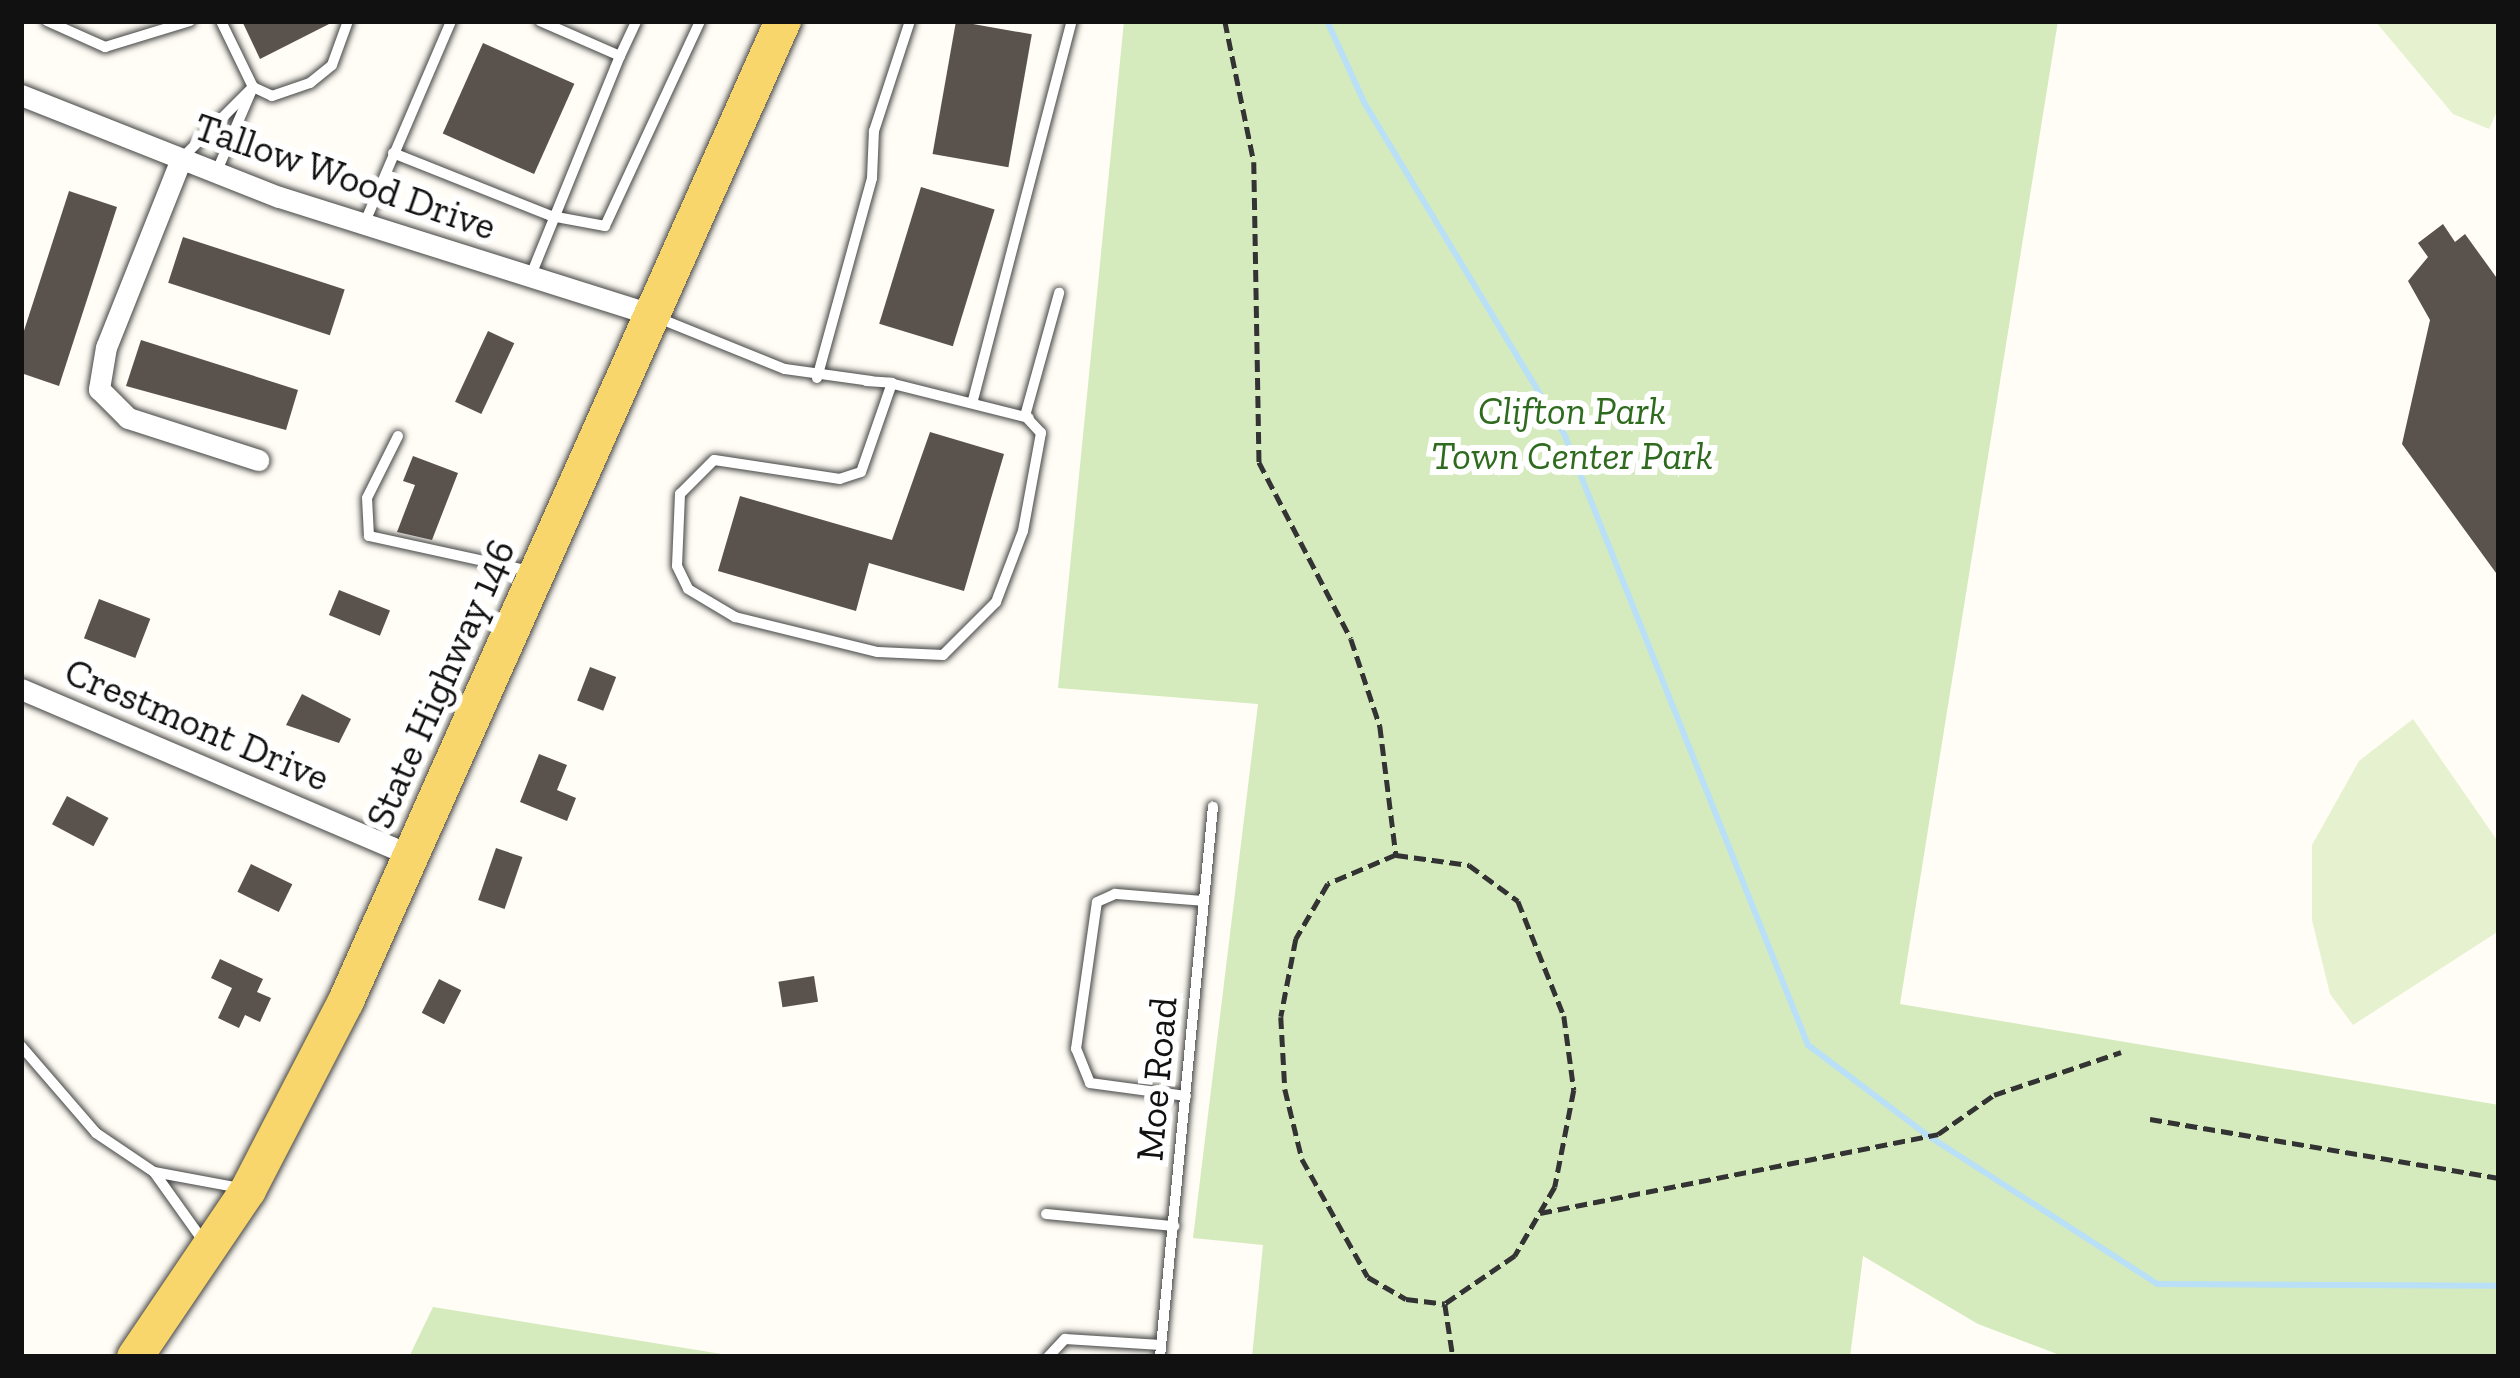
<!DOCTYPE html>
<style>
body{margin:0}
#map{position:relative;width:2520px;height:1378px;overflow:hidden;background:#fffdf5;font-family:"Zilla Slab",serif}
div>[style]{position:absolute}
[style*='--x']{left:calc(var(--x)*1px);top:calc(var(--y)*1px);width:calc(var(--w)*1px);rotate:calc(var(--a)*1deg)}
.green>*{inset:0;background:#d5ebbd}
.pitch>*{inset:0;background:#e6f2cf}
.stream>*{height:6px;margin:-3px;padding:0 3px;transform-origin:3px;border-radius:3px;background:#b9e0f7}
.building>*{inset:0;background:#5a524d;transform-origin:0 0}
.path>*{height:4.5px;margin-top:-2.25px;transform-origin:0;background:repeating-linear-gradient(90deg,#333 0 12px,transparent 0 18px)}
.roads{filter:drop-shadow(0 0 3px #444) drop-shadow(0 0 3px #444)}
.lane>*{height:10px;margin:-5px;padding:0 5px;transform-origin:5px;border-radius:5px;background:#fff}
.street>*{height:21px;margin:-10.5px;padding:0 10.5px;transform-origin:10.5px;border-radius:10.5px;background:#fff}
.primary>*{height:36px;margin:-18px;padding:0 18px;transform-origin:18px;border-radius:18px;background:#f9d66b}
span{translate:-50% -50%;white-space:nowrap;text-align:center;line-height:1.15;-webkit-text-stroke:12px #fff;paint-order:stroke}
.street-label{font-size:39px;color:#111}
.park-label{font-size:39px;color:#2f6b1f;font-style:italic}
.frame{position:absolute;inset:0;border:24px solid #111;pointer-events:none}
</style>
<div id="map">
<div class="green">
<div style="clip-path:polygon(1124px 21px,2058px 21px,1900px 1004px,2499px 1105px,2499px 1357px,2065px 1357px,1978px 1324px,1863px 1256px,1850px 1357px,1252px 1357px,1263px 1245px,1193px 1238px,1258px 704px,1058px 688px)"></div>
<div style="clip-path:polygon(433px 1307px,740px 1357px,409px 1357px)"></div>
</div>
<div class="pitch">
<div style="clip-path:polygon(2375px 21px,2499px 21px,2499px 107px,2489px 129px,2453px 114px)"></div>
<div style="clip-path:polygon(2413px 719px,2499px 843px,2499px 931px,2353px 1025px,2330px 994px,2312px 920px,2312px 845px,2359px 761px)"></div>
</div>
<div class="stream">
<div style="--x:1327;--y:21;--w:91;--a:65.4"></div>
<div style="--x:1365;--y:104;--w:388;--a:58.9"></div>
<div style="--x:1565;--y:436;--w:656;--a:68.25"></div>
<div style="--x:1808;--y:1045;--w:149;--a:37.1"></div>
<div style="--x:1927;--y:1135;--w:274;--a:32.9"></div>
<div style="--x:2157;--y:1284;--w:342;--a:0.3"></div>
</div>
<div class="building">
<div style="clip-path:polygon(242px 21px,335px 21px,260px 59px)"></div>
<div style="left:956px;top:21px;width:77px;height:135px;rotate:10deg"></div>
<div style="left:483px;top:43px;width:100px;height:99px;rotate:24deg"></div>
<div style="left:921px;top:187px;width:77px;height:143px;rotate:17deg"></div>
<div style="clip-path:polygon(69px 191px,117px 207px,59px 386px,21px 373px,21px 340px)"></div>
<div style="clip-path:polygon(2443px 224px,2455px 242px,2465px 234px,2499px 281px,2499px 577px,2402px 444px,2430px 320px,2408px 281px,2428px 257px,2418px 243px)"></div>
<div style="left:183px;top:237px;width:170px;height:48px;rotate:18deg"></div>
<div style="left:488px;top:331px;width:29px;height:78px;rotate:25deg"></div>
<div style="clip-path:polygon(141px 340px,298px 390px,286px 430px,126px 386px)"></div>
<div style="clip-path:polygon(930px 432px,1004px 454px,964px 591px,869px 563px,856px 611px,718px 571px,740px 496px,892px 540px)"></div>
<div style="clip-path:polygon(413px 456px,458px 473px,432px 540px,397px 532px,415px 485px,403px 481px)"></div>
<div style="left:339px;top:590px;width:55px;height:27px;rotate:22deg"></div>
<div style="left:99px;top:599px;width:55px;height:42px;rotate:21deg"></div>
<div style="left:590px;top:667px;width:28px;height:36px;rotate:21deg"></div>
<div style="clip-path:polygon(302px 694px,351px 719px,339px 743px,286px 725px)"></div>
<div style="clip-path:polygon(539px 754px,567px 765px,557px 790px,576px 798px,567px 821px,520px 802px)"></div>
<div style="left:67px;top:796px;width:47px;height:32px;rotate:28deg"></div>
<div style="left:496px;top:848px;width:28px;height:55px;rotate:19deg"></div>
<div style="left:251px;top:864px;width:46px;height:31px;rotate:26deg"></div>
<div style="clip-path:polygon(220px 959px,263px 979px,257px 992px,271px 998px,260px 1022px,245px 1015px,239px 1028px,218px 1018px,232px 988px,211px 978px)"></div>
<div style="left:814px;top:976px;width:26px;height:36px;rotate:81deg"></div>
<div style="left:439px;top:979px;width:25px;height:38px;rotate:27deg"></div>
</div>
<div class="path">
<div style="--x:1225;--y:21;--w:144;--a:78.4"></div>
<div style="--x:1254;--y:162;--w:300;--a:89"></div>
<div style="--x:1259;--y:462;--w:199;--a:62.5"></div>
<div style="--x:1351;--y:639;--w:92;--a:71.6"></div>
<div style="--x:1380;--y:726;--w:130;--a:82.9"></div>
<div style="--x:1396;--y:855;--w:74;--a:156.9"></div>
<div style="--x:1328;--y:884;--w:64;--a:120.2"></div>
<div style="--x:1296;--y:939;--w:79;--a:100.9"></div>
<div style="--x:1281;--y:1017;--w:72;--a:86.8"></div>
<div style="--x:1285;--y:1089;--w:72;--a:76.3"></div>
<div style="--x:1302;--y:1159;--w:135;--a:60.8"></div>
<div style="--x:1368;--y:1277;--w:44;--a:30.1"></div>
<div style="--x:1406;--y:1299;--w:39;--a:7"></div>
<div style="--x:1445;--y:1304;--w:54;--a:81.4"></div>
<div style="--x:1396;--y:855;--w:74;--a:7.8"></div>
<div style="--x:1469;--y:865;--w:61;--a:36.3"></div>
<div style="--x:1518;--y:901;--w:124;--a:68.2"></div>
<div style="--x:1564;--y:1016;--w:75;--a:82.3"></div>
<div style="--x:1574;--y:1090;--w:99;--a:101.1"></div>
<div style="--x:1555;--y:1187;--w:80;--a:120.1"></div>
<div style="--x:1515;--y:1256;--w:85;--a:145.6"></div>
<div style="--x:2150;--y:1119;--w:354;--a:9.6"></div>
<div style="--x:1540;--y:1213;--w:406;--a:-11.2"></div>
<div style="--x:1938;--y:1134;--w:68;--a:-34.9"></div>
<div style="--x:1994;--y:1095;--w:134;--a:-18.7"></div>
</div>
<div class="roads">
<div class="lane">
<div style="--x:47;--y:21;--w:64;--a:24.1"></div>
<div style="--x:105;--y:47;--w:89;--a:-17"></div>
<div style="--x:620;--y:56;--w:38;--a:-65"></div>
<div style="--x:253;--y:87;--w:21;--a:25"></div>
<div style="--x:272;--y:96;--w:40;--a:-18.9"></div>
<div style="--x:310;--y:83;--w:28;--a:-39"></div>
<div style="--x:332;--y:65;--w:47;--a:-70"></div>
<div style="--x:393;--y:153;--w:170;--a:21.7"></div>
<div style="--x:551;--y:216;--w:55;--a:10.5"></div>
<div style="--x:605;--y:226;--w:226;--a:-65.1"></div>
<div style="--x:181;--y:159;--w:102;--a:-45"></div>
<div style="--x:216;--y:173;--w:94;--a:-66.7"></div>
<div style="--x:253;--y:87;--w:73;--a:-115.9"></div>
<div style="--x:365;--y:222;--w:219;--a:-66.8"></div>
<div style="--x:531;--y:275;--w:236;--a:-67.9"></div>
<div style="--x:620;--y:56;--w:87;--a:-156.4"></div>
<div style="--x:656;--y:317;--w:139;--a:22"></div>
<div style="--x:785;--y:369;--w:87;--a:7.9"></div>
<div style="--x:817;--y:378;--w:207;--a:-74.6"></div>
<div style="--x:872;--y:178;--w:47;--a:-87.6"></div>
<div style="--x:874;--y:131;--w:116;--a:-71.9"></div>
<div style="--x:866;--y:381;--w:26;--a:4"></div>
<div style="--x:892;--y:383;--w:94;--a:109.2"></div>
<div style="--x:861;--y:472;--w:22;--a:162"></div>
<div style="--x:840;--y:479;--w:127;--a:-171.4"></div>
<div style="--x:714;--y:460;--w:48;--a:135"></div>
<div style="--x:680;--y:494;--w:72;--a:92.4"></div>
<div style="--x:677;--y:566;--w:25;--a:64"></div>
<div style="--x:688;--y:589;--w:55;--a:30.8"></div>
<div style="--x:735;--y:617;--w:147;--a:13.8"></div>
<div style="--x:878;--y:652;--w:65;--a:2.6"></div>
<div style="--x:943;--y:655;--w:75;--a:-45"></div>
<div style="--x:996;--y:602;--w:76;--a:-69.2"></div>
<div style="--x:1023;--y:531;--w:100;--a:-79.6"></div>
<div style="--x:1041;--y:433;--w:23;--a:-133"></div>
<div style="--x:1025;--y:416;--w:128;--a:-74.5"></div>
<div style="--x:890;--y:383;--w:143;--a:14.1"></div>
<div style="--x:973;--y:400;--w:392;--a:-75.4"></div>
<div style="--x:398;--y:436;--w:69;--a:116.6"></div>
<div style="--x:367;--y:498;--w:38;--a:87"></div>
<div style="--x:369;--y:536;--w:164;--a:12.3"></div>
<div style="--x:21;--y:1046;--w:115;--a:49.2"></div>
<div style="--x:96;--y:1133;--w:70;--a:33.9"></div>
<div style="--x:154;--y:1172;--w:87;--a:10.5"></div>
<div style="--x:1186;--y:1096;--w:97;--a:-172.3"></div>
<div style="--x:1090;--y:1083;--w:37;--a:-112"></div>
<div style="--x:1076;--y:1049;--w:148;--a:-81.9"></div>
<div style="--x:1097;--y:902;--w:20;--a:-24"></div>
<div style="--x:1115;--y:894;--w:89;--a:4.5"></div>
<div style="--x:154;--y:1172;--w:86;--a:54.5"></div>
<div style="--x:1046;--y:1214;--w:129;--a:5.4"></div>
<div style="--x:1048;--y:1357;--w:25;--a:-47"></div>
<div style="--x:1065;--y:1339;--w:96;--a:3.6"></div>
<div style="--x:1160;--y:1357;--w:553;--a:-84.5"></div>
</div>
<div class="street">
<div style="--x:21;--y:95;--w:277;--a:21.6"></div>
<div style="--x:279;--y:197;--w:389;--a:17.5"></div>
<div style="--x:181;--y:159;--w:202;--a:111.7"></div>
<div style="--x:106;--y:347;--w:43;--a:99.5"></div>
<div style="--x:99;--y:389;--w:41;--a:45"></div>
<div style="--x:128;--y:418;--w:137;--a:17.9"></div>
<div style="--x:21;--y:689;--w:425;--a:23.1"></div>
</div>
<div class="primary">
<div style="--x:135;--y:1357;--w:202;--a:-55.9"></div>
<div style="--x:248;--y:1190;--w:213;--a:-62.6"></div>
<div style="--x:346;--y:1001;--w:1073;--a:-65.97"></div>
</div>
</div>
<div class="street-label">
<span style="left:345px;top:177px;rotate:19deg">Tallow Wood Drive</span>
<span style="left:441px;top:684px;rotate:-66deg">State Highway 146</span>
<span style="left:197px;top:725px;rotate:23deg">Crestmont Drive</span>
<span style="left:1157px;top:1079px;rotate:-85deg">Moe Road</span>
</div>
<div class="park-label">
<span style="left:1572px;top:434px">Clifton Park<br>Town Center Park</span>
</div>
<div class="frame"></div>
</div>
